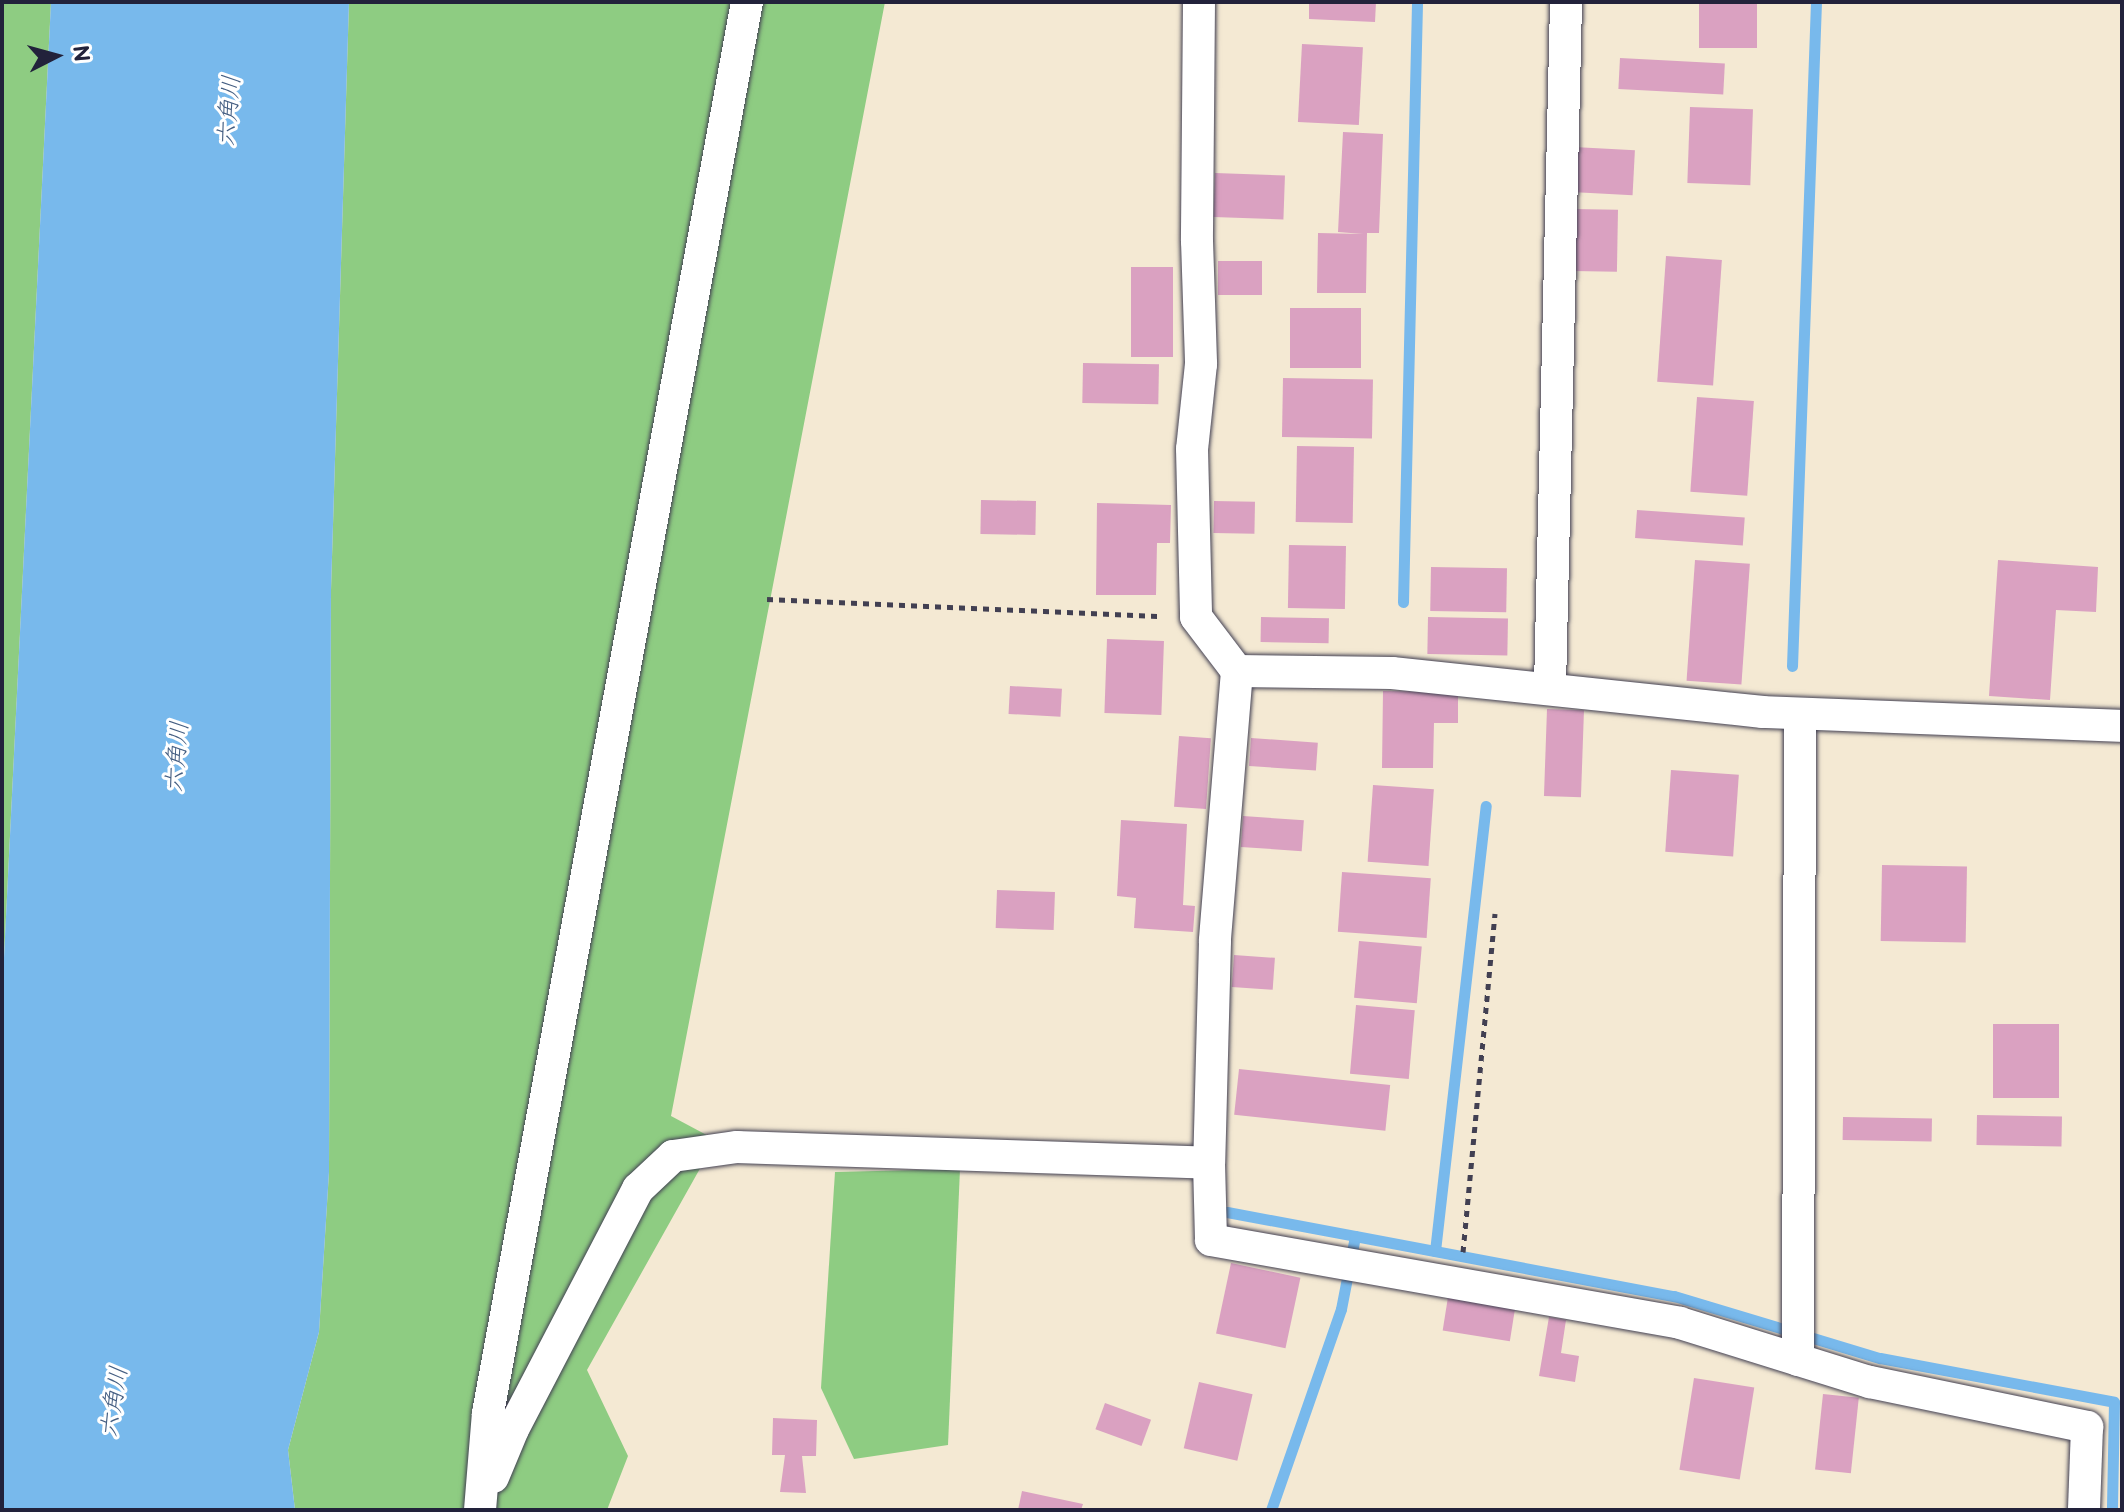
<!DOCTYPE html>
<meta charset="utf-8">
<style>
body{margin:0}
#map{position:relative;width:2124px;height:1512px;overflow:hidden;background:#f4e9d3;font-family:"Balsamiq Sans","Klee One",sans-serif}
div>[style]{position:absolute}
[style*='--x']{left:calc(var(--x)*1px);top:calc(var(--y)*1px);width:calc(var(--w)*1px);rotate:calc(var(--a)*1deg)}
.green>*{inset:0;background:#8ecc82}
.water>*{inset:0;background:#78b9ec}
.stream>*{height:11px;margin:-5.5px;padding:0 5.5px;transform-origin:5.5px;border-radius:5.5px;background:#78b9ec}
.building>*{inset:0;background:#daa1c1;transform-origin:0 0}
.path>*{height:5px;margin-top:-2.5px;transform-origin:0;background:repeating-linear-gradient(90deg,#424052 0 6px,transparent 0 12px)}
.roads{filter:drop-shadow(0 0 2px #424052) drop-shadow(0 0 2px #424052)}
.street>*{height:32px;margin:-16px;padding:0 16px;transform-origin:16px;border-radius:16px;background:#fff}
span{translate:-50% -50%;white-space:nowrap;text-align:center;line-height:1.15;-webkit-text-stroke:6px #fff;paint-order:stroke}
.water-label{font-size:24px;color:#445e82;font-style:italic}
.frame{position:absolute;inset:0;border:4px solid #22223b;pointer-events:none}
.north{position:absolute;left:16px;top:16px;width:80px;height:80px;-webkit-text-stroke:6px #fff;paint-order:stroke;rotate:84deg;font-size:22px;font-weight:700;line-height:32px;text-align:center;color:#22223b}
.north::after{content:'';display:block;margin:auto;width:28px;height:36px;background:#22223b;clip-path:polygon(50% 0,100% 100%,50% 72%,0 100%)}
</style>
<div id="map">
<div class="green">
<div style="clip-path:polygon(2px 2px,51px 2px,2px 998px)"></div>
<div style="clip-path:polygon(349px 2px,885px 2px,671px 1116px,716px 1140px,587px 1370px,628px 1456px,607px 1510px,295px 1510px,288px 1450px,319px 1332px,329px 1172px,331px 590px)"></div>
<div style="clip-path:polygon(960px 1169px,948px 1445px,854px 1459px,821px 1388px,835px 1172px)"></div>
</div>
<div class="water">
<div style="clip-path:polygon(51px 2px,349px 2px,331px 590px,329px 1172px,319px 1332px,288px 1450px,295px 1510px,2px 1510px,2px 998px)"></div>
</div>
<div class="stream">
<div style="--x:1403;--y:602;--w:600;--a:-88.66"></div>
<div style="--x:1792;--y:666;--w:664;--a:-87.93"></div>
<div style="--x:1227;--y:1212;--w:130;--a:10.6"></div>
<div style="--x:1435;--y:1251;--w:448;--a:-83.5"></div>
<div style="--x:1271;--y:1510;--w:213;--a:-70.8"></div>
<div style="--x:1341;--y:1309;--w:74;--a:-79.1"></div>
<div style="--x:1355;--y:1236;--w:325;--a:10.7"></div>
<div style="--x:1674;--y:1296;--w:215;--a:16.8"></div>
<div style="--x:1880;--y:1358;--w:238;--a:10.6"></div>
<div style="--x:2114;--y:1402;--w:108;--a:91.1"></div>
</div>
<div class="building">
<div style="clip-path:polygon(1309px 2px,1376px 2px,1375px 22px,1309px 19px)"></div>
<div style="left:1699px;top:2px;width:58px;height:46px"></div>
<div style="left:1302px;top:44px;width:61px;height:78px;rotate:3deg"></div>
<div style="left:1620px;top:58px;width:105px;height:31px;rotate:3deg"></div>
<div style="left:1690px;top:107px;width:63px;height:76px;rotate:2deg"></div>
<div style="clip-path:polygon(1343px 132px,1383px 134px,1379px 233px,1367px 233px,1366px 293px,1317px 293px,1318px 233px,1363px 234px,1338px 232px)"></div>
<div style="left:1574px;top:147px;width:61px;height:45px;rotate:3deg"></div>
<div style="left:1215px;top:173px;width:70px;height:44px;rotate:2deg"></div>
<div style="left:1574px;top:209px;width:44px;height:62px;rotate:1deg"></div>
<div style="left:1666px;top:256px;width:56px;height:126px;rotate:4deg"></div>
<div style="left:1218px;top:261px;width:44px;height:34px"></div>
<div style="left:1131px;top:267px;width:42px;height:90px"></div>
<div style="left:1290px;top:308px;width:71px;height:60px"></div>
<div style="left:1083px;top:363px;width:76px;height:40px;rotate:1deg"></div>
<div style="left:1283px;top:378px;width:90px;height:59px;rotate:1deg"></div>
<div style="left:1697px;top:397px;width:57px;height:95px;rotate:4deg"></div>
<div style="left:1297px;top:446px;width:57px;height:76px;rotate:1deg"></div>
<div style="left:981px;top:500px;width:55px;height:34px;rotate:1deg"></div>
<div style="left:1214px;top:501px;width:41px;height:32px;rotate:1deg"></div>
<div style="clip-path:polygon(1097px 503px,1171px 505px,1170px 543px,1157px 543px,1156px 595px,1096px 595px)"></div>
<div style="left:1637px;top:510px;width:108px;height:28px;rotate:4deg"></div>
<div style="left:1289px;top:545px;width:57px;height:63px;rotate:1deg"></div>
<div style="left:1695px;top:560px;width:55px;height:121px;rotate:4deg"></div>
<div style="clip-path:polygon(1998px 560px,2098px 567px,2096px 612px,2056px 610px,2050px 700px,1989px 696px)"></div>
<div style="left:1431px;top:567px;width:76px;height:44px;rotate:1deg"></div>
<div style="left:1261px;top:617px;width:68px;height:25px;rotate:1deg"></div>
<div style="left:1428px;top:617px;width:80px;height:37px;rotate:1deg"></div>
<div style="left:1107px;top:639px;width:57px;height:74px;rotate:2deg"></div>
<div style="left:1010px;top:686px;width:52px;height:28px;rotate:3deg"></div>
<div style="clip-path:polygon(1383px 691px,1458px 692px,1458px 723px,1434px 723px,1433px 768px,1382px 768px)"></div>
<div style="left:1547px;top:709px;width:37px;height:87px;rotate:2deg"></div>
<div style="left:1179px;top:736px;width:32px;height:71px;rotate:4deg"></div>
<div style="left:1251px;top:738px;width:67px;height:28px;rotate:4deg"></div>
<div style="left:1671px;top:770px;width:68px;height:82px;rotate:4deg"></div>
<div style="left:1373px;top:785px;width:61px;height:77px;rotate:4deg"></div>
<div style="left:1243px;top:816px;width:61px;height:31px;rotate:4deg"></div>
<div style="clip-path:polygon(1121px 820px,1187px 824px,1183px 905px,1195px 906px,1193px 932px,1134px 928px,1136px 898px,1117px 896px)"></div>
<div style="left:1882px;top:865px;width:85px;height:76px;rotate:1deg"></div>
<div style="left:1342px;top:872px;width:89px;height:60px;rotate:4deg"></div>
<div style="left:997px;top:890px;width:58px;height:38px;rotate:2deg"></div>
<div style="left:1359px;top:941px;width:63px;height:57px;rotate:5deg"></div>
<div style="left:1234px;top:955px;width:41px;height:32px;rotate:4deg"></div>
<div style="left:1356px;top:1005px;width:59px;height:69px;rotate:5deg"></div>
<div style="left:1993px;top:1024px;width:66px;height:74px"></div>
<div style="left:1239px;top:1069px;width:152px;height:46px;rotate:6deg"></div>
<div style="left:1977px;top:1115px;width:85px;height:30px;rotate:1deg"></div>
<div style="left:1843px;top:1117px;width:89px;height:23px;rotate:1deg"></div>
<div style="left:1231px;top:1263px;width:71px;height:72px;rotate:12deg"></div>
<div style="left:1448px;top:1297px;width:68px;height:34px;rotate:9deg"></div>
<div style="clip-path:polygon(1549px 1317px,1566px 1320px,1561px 1353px,1579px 1356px,1575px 1382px,1539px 1376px)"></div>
<div style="left:1694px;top:1378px;width:61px;height:93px;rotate:9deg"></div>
<div style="left:1199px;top:1382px;width:55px;height:68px;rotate:13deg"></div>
<div style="left:1823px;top:1394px;width:36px;height:76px;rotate:6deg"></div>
<div style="left:1105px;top:1403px;width:49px;height:28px;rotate:20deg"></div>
<div style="clip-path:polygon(773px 1418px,817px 1420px,816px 1456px,802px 1456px,806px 1493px,780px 1492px,785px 1455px,772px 1455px)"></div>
<div style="clip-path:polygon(1022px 1491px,1083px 1504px,1081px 1510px,1018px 1510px)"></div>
</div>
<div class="path">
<div style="--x:767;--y:599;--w:396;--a:2.5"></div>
<div style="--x:1463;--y:1252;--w:340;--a:-84.6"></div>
</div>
<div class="roads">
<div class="street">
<div style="--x:1199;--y:2;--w:239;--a:90.5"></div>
<div style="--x:1197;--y:241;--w:123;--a:88.1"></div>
<div style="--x:1201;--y:364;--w:85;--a:96"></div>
<div style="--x:1192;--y:449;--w:168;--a:88.6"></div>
<div style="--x:1196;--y:617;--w:68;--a:52.8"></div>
<div style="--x:1237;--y:671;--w:271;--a:94.7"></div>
<div style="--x:1215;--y:941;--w:222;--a:91.5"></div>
<div style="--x:1209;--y:1163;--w:77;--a:88.5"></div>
<div style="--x:1211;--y:1240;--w:476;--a:10"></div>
<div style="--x:1680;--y:1323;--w:199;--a:17.3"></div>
<div style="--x:1870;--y:1382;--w:222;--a:11.7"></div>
<div style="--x:2087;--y:1427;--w:83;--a:92.1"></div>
<div style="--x:1237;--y:671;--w:155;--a:0.7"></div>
<div style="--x:1392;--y:673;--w:373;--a:6"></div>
<div style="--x:1763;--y:712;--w:359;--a:2.2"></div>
<div style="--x:1550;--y:687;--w:685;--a:-88.66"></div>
<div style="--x:1798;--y:1360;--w:646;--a:-89.82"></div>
<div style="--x:493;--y:1477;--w:52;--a:-67.4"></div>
<div style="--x:513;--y:1429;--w:271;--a:-62.5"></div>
<div style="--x:638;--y:1189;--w:48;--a:-43.3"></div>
<div style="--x:673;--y:1156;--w:65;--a:-8"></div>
<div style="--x:737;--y:1147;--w:472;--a:1.9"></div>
<div style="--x:480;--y:1510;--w:97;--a:-85.3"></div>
<div style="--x:488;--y:1413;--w:1435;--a:-79.6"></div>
</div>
</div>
<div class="water-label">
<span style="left:229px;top:111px;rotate:-85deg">六角川</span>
<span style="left:177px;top:757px;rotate:-85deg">六角川</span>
<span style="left:114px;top:1402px;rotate:-81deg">六角川</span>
</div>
<div class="frame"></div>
<div class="north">N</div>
</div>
